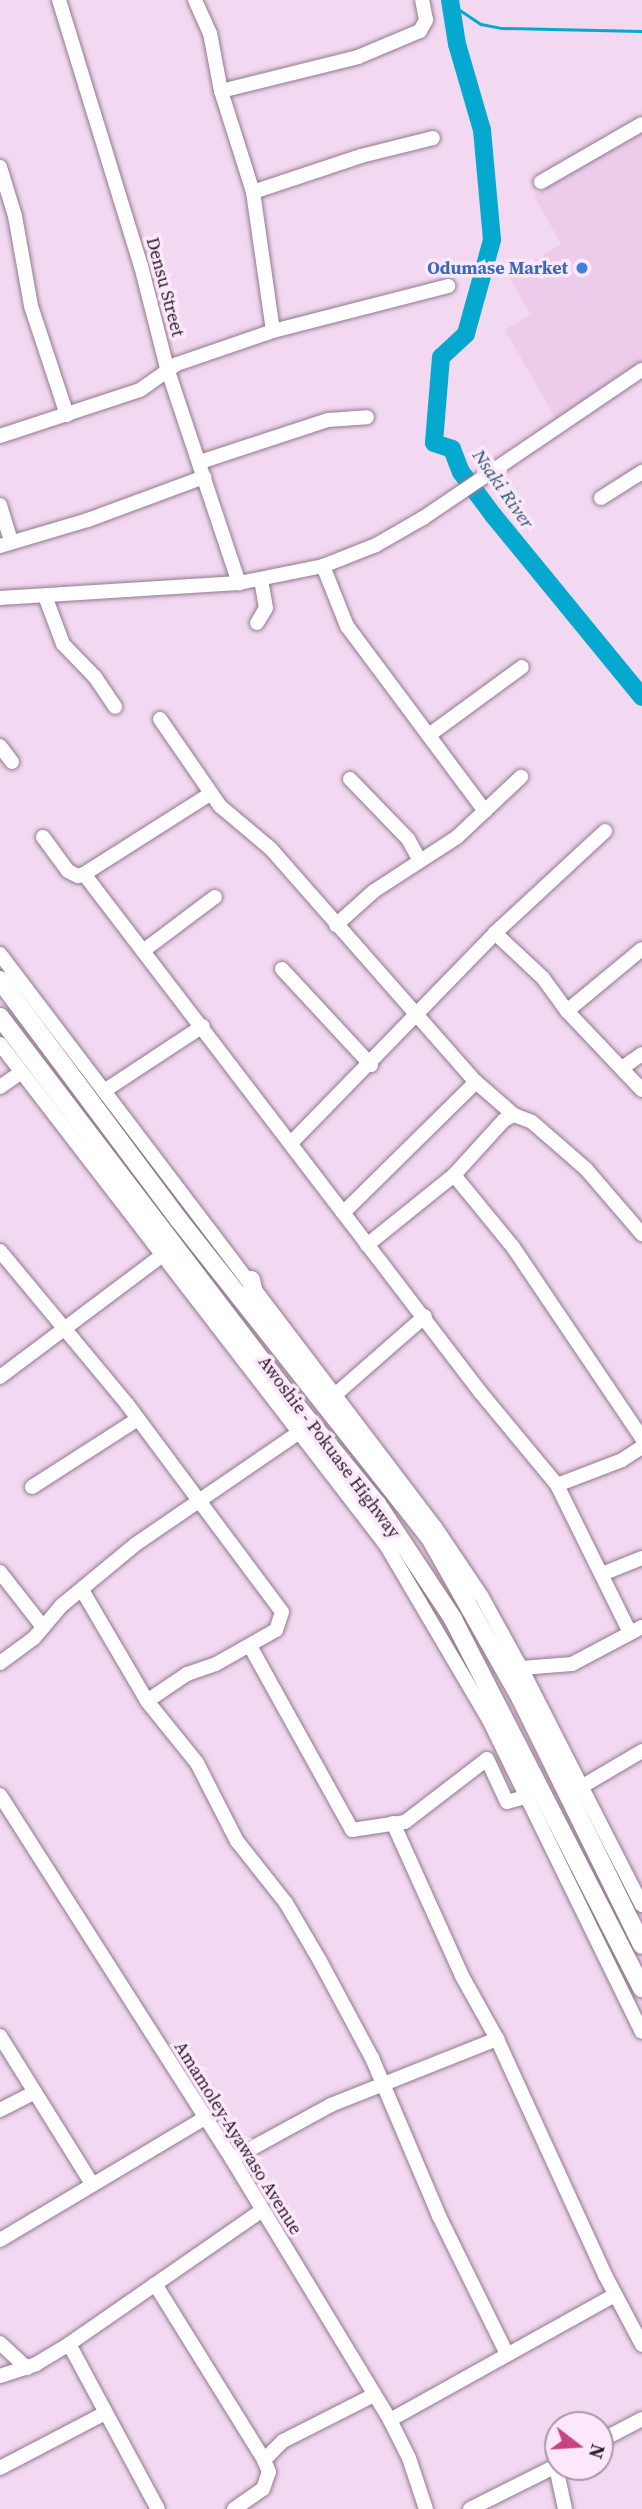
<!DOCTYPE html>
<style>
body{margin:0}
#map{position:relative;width:642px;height:2509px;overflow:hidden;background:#f2d8f1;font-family:"Source Serif 4",serif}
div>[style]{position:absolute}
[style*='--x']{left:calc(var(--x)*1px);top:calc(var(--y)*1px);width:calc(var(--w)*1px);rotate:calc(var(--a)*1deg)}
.built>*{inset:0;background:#ecccea}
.stream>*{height:2.5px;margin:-1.25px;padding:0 1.25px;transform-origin:1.25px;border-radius:1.25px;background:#05a9d0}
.river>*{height:18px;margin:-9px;padding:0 9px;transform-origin:9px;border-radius:9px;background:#05a9d0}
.roads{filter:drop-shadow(0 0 2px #91798f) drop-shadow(0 0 2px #91798f)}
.minor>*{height:14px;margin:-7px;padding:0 7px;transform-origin:7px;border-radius:7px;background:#fff}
.major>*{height:18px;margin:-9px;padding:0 9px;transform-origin:9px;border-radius:9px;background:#fff}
.dots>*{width:19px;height:19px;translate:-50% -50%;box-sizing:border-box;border:4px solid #fce7fb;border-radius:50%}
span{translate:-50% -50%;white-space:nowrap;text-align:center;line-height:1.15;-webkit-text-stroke:7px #fce7fb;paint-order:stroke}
.shop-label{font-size:18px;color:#366cbe;font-weight:700}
.right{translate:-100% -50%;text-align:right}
.street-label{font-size:18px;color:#2b212a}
.water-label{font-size:19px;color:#235869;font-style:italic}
.north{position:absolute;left:544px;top:2411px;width:70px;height:70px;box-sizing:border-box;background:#fce7fb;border:2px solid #a898a7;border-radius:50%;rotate:107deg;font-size:19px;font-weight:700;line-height:28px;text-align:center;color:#2b212a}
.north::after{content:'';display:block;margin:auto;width:24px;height:32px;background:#c94384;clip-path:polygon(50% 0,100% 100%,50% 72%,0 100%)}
</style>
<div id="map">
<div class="built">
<div style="clip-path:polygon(642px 133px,642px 364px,557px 421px,505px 330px,531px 314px,509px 277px,561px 244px,534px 195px)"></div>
</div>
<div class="stream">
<div style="--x:451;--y:4;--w:36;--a:34"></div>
<div style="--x:481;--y:24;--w:21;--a:11"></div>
<div style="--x:502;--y:28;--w:140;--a:1.2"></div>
</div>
<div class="river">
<div style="--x:450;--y:0;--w:45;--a:81"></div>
<div style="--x:457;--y:44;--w:90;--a:73.8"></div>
<div style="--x:482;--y:130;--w:110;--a:84.8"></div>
<div style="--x:492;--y:240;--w:98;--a:105.5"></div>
<div style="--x:466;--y:334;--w:34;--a:137"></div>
<div style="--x:441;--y:357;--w:86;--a:94.7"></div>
<div style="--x:434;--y:443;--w:19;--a:18"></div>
<div style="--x:452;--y:449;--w:25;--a:69"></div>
<div style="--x:461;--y:472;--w:54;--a:53.3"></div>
<div style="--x:493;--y:515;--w:235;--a:50.7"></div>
</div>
<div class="roads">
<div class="minor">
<div style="--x:59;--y:0;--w:278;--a:72.9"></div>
<div style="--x:141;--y:266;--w:105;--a:75.7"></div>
<div style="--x:167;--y:368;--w:227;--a:71.5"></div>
<div style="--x:195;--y:0;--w:36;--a:66"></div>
<div style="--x:210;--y:33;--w:59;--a:79.3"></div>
<div style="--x:221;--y:91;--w:106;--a:72.4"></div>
<div style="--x:253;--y:192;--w:140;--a:81.8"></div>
<div style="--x:221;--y:91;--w:141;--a:-13.9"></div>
<div style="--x:358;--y:57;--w:67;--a:-22.8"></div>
<div style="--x:420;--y:31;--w:13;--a:-61"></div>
<div style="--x:426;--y:20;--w:20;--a:-101"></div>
<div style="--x:0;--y:167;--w:51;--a:73"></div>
<div style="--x:15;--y:216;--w:91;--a:79.9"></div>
<div style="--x:31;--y:306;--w:115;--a:71.7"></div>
<div style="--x:541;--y:182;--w:116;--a:-29.9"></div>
<div style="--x:253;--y:192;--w:114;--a:-18.4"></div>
<div style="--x:361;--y:156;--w:74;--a:-14"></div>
<div style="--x:0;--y:436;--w:147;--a:-18.2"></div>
<div style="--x:140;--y:390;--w:45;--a:-35.1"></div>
<div style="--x:177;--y:364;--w:102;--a:-19"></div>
<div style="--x:273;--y:331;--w:181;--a:-14.4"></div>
<div style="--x:200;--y:462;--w:135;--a:-18.2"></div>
<div style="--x:328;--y:420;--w:39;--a:-4"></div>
<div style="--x:601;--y:498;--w:49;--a:-32.4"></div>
<div style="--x:0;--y:505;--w:39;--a:73"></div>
<div style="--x:0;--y:546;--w:92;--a:-16.5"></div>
<div style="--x:88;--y:520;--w:124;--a:-20.3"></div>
<div style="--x:323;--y:566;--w:65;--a:68.2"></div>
<div style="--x:347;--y:626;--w:231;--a:53.3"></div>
<div style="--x:45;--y:596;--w:51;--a:69.4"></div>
<div style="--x:63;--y:644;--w:46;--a:45.9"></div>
<div style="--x:95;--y:677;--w:36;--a:56"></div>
<div style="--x:0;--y:598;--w:239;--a:-3.6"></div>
<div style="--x:239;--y:583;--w:86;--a:-11.4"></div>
<div style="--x:323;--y:566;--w:57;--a:-21.6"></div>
<div style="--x:376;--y:545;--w:54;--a:-29.9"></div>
<div style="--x:423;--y:518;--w:264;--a:-34.1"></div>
<div style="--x:257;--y:623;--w:17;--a:-59"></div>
<div style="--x:266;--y:608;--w:29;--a:-100"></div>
<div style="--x:160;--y:719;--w:106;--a:55.4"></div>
<div style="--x:220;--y:806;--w:67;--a:40.1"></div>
<div style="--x:271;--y:849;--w:310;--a:48.7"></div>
<div style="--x:476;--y:1082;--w:50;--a:41"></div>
<div style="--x:429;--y:735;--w:115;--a:-36.2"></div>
<div style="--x:0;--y:746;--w:20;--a:53"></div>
<div style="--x:350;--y:779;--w:83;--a:46"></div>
<div style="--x:408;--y:839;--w:25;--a:61"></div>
<div style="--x:43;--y:837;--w:42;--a:53.7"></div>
<div style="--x:68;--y:871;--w:11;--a:27"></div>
<div style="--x:78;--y:876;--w:6;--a:-18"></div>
<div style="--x:84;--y:874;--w:653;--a:52.59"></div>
<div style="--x:481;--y:1393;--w:119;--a:50.4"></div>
<div style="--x:557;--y:1485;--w:165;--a:63.7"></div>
<div style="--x:84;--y:874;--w:149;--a:-32.4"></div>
<div style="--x:336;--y:925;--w:51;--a:-41.8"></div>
<div style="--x:374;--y:891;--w:99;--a:-33"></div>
<div style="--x:457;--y:837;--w:88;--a:-43.2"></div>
<div style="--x:495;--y:933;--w:66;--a:43.2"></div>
<div style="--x:543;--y:978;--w:41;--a:54"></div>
<div style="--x:567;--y:1011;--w:109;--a:46.5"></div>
<div style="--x:143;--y:951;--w:90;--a:-36.9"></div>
<div style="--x:0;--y:954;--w:719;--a:52.8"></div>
<div style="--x:435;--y:1527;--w:84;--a:56.1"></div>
<div style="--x:482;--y:1597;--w:81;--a:61.2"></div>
<div style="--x:521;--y:1668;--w:266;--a:63"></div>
<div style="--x:282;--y:969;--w:131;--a:47.2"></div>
<div style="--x:567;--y:1011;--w:97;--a:-39.6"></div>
<div style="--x:0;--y:1044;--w:632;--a:52.39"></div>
<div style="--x:386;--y:1545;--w:203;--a:59.5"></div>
<div style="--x:489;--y:1720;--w:347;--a:63.9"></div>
<div style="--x:622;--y:1068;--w:24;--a:-35"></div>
<div style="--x:0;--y:1087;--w:24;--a:-35"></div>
<div style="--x:104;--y:1091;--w:118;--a:-33.3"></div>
<div style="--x:292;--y:1142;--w:291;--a:-45.8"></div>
<div style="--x:495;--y:933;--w:150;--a:-42.8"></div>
<div style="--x:454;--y:1175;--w:93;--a:50.7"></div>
<div style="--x:513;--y:1247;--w:230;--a:56"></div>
<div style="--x:343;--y:1213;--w:187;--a:-44.6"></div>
<div style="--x:367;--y:1245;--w:112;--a:-38.8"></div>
<div style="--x:454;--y:1175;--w:74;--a:-47.7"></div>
<div style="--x:504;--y:1120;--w:11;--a:-27"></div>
<div style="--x:514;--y:1115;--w:19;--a:21"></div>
<div style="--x:532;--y:1122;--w:72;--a:41"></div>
<div style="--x:586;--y:1169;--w:86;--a:49.3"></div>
<div style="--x:0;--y:1251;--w:199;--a:50.3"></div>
<div style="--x:127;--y:1404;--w:259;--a:53.3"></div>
<div style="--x:282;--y:1612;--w:19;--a:108"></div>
<div style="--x:276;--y:1630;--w:69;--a:150.5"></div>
<div style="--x:216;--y:1664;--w:31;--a:161"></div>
<div style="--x:187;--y:1674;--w:48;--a:146"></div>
<div style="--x:0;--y:1377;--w:201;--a:-36.9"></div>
<div style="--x:336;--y:1394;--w:118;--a:-41.2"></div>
<div style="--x:557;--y:1485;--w:70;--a:-21"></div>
<div style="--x:622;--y:1460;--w:24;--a:-33"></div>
<div style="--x:32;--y:1487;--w:126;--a:-32.7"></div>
<div style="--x:0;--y:1572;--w:70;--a:52"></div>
<div style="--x:602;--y:1574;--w:43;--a:-21.8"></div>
<div style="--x:82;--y:1590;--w:129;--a:59.6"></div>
<div style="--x:147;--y:1701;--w:80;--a:51.1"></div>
<div style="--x:197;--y:1763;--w:88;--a:62.9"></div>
<div style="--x:237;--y:1841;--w:79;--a:51.7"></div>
<div style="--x:286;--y:1903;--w:67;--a:59.6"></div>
<div style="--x:320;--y:1961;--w:110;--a:61.8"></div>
<div style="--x:372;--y:2058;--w:172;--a:67"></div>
<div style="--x:439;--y:2216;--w:154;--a:63.8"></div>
<div style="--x:250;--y:1646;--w:210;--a:61"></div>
<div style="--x:352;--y:1830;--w:54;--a:-8.6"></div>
<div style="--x:405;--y:1822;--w:103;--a:-37.5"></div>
<div style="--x:487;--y:1759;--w:47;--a:65.1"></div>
<div style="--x:507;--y:1802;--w:20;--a:-15"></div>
<div style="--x:0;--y:1663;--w:42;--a:-36.3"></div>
<div style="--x:34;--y:1638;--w:42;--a:-49.8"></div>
<div style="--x:61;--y:1606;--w:97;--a:-39.6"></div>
<div style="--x:136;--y:1544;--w:196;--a:-34.4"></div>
<div style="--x:521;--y:1668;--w:51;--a:-4.5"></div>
<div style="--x:572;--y:1664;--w:79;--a:-27.9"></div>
<div style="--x:581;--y:1787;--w:71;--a:-30.5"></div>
<div style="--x:0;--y:1795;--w:432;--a:57.5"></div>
<div style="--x:232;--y:2159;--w:305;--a:58.8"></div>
<div style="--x:390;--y:2420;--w:42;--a:63.4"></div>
<div style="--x:409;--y:2458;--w:54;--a:71.6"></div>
<div style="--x:393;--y:1823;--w:168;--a:65.7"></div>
<div style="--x:462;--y:1976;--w:72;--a:60.9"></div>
<div style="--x:497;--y:2039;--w:260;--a:65.4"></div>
<div style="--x:605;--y:2275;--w:79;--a:62.1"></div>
<div style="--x:0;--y:2036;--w:174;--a:58.1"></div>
<div style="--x:0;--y:2110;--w:39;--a:-27"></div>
<div style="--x:232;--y:2159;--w:113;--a:-28.6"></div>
<div style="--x:331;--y:2105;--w:179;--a:-21.7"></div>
<div style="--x:0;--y:2240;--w:236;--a:-30.8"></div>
<div style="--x:155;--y:2284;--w:207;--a:58.2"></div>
<div style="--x:0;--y:2343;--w:37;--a:43"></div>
<div style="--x:69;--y:2344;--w:187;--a:61.7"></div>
<div style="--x:0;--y:2376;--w:38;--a:-18"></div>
<div style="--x:36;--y:2364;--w:39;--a:-31"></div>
<div style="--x:69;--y:2344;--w:234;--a:-34.7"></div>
<div style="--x:390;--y:2420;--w:257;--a:-29.1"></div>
<div style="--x:600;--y:2441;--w:47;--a:-27.6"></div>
<div style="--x:556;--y:2467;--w:43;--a:77.9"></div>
<div style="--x:0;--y:2468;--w:119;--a:-27.6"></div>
<div style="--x:234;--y:2509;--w:35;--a:-35"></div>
<div style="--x:263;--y:2489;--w:18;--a:-71"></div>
<div style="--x:269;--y:2472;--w:13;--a:-113"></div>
<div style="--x:264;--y:2460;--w:27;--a:-45"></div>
<div style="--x:283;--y:2441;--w:102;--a:-26.8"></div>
<div style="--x:470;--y:2509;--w:98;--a:-26.6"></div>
</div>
<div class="major">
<div style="--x:0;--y:980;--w:299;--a:53.3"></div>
<div style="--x:179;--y:1220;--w:405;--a:51.7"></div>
<div style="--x:430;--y:1538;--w:185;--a:60.5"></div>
<div style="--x:521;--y:1699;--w:274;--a:63.8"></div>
<div style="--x:0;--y:1017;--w:472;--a:52.7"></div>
<div style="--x:286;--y:1393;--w:144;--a:50.7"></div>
<div style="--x:377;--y:1504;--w:138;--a:56.5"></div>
<div style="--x:453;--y:1619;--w:415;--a:62.9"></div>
<div style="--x:251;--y:1280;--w:37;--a:77"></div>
</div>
</div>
<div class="dots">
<div style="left:582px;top:268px;background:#3f7fe0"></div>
</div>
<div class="shop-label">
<span class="right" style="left:568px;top:268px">Odumase Market</span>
</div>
<div class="street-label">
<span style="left:165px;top:287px;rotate:75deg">Densu Street</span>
<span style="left:329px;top:1447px;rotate:53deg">Awoshie - Pokuase Highway</span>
<span style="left:238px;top:2138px;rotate:58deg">Amamoley-Ayawaso Avenue</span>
</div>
<div class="water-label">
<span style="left:503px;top:489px;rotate:55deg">Nsaki River</span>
</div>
<div class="north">N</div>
</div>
